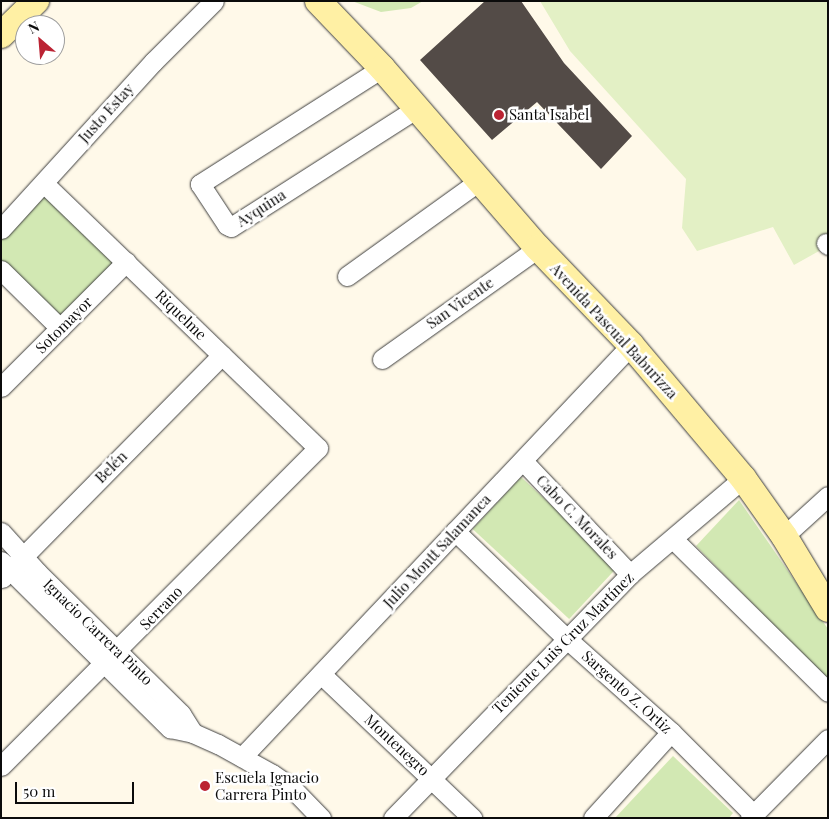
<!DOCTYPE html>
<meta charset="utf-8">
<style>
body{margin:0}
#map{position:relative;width:829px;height:819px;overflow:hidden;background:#fff9e9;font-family:"Playfair Display",serif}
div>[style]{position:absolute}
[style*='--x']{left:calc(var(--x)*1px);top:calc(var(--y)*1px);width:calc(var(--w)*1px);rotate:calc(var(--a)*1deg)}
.green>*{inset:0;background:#d2e8b3;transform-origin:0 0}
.pitch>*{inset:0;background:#e3f0c5}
.building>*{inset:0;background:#534b47}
.roads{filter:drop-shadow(0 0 1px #3e3e3e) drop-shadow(0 0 1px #3e3e3e)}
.street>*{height:19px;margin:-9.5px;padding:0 9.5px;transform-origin:9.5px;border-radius:9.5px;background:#fff}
.secondary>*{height:26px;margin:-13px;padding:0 13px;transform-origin:13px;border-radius:13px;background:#fff0a4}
.dots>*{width:14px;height:14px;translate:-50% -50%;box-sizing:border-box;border:2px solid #fff;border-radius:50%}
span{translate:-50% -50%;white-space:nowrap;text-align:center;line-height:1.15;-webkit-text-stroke:5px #fff;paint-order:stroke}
.street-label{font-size:15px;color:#0b0b0b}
.poi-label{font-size:15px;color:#0b0b0b}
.left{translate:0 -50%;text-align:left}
.frame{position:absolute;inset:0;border:2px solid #0b0b0b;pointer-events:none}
.north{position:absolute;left:15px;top:15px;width:50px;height:50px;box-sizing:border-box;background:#fff;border:1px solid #9d9d9d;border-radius:50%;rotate:333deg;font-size:14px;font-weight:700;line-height:20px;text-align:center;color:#0b0b0b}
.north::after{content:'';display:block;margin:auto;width:18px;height:22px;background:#bb2333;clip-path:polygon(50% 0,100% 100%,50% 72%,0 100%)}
.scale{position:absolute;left:15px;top:782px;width:119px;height:22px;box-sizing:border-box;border:2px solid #0b0b0b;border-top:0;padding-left:6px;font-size:15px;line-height:18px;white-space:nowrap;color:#0b0b0b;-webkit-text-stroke:4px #fff;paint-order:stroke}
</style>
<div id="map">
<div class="green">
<div style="clip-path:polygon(352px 1px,423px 1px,411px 8px,381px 12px)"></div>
<div style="clip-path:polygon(43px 190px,120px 266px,60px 319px,1px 260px,1px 237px)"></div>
<div style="left:521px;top:477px;width:132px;height:71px;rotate:43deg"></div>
<div style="clip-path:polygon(739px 500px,828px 629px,828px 680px,696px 546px)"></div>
<div style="clip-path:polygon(673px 756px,733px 813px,729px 818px,615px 818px)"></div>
</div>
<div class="pitch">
<div style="clip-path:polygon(540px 1px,828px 1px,828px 246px,794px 265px,773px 227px,697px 251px,682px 228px,686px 179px,570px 51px)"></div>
</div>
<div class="building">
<div style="clip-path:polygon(485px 1px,521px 1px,564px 63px,632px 136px,601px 169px,537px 102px,492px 140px,420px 60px)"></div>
</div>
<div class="roads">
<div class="street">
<div style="--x:382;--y:68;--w:216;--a:147.5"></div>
<div style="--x:200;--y:184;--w:49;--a:56.6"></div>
<div style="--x:227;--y:225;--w:4;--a:27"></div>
<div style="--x:231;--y:227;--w:221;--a:-32.6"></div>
<div style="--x:1;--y:229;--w:226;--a:-47.7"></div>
<div style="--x:153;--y:62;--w:86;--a:-45"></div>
<div style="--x:826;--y:243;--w:3;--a:45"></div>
<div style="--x:1;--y:270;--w:83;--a:44.5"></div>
<div style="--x:347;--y:276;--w:161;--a:-35.7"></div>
<div style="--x:382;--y:359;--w:191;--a:-35.4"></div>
<div style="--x:1;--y:387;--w:177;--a:-45"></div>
<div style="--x:523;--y:461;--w:156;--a:46.6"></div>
<div style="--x:455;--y:531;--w:156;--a:44"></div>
<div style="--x:567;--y:639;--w:140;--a:41.8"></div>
<div style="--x:671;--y:732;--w:116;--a:45"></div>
<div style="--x:1;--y:532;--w:54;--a:48"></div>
<div style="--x:37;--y:572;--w:202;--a:44.6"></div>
<div style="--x:181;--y:714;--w:22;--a:58"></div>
<div style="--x:784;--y:536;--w:59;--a:-42.3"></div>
<div style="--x:673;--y:539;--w:218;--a:44.6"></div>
<div style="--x:1;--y:561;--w:238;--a:44.7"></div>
<div style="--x:170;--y:728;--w:24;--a:12"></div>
<div style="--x:193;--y:733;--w:27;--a:24"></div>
<div style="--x:218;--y:744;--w:62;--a:29.1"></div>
<div style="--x:272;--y:774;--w:22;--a:34"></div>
<div style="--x:290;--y:786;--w:45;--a:45.9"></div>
<div style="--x:2;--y:578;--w:313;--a:-45.4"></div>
<div style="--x:321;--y:674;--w:209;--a:43.6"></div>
<div style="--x:242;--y:757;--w:567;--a:-46.64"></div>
<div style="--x:1;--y:766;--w:449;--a:-45.1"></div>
<div style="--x:318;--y:448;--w:381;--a:-136"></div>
<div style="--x:393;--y:818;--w:340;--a:-45.8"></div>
<div style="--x:630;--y:574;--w:148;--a:-40.3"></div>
<div style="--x:593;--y:818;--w:116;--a:-47.8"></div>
<div style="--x:750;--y:818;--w:111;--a:-45.4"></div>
</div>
<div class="secondary">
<div style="--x:318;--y:1;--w:93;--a:46.3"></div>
<div style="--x:382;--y:68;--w:238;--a:49.1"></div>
<div style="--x:538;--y:248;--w:134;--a:46.2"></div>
<div style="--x:631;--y:345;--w:174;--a:49.9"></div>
<div style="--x:743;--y:478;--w:71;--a:54.7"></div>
<div style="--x:784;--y:536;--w:85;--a:58.9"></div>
<div style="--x:1;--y:35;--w:49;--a:-44.2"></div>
</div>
</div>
<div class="dots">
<div style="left:499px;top:115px;background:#bb2333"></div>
<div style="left:205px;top:786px;background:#bb2333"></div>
</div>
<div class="street-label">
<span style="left:106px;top:113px;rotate:-48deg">Justo Estay</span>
<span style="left:261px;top:208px;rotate:-33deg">Ayquina</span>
<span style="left:460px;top:303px;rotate:-35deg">San Vicente</span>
<span style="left:181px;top:315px;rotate:44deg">Riquelme</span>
<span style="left:64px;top:325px;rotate:-45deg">Sotomayor</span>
<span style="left:614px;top:331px;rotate:47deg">Avenida Pascual Baburizza</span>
<span style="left:111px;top:467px;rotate:-45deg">Belén</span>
<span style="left:577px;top:517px;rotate:46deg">Cabo C. Morales</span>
<span style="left:437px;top:551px;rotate:-47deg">Julio Montt Salamanca</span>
<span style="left:161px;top:608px;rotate:-46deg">Serrano</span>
<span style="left:98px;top:632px;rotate:44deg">Ignacio Carrera Pinto</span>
<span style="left:563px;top:643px;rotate:-45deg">Teniente Luis Cruz Martínez</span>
<span style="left:627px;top:692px;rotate:42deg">Sargento Z. Ortiz</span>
<span style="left:397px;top:745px;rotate:43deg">Montenegro</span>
</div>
<div class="poi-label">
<span class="left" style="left:509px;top:115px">Santa Isabel</span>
<span class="left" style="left:215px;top:786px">Escuela Ignacio<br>Carrera Pinto</span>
</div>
<div class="frame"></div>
<div class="north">N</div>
<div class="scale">50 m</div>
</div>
